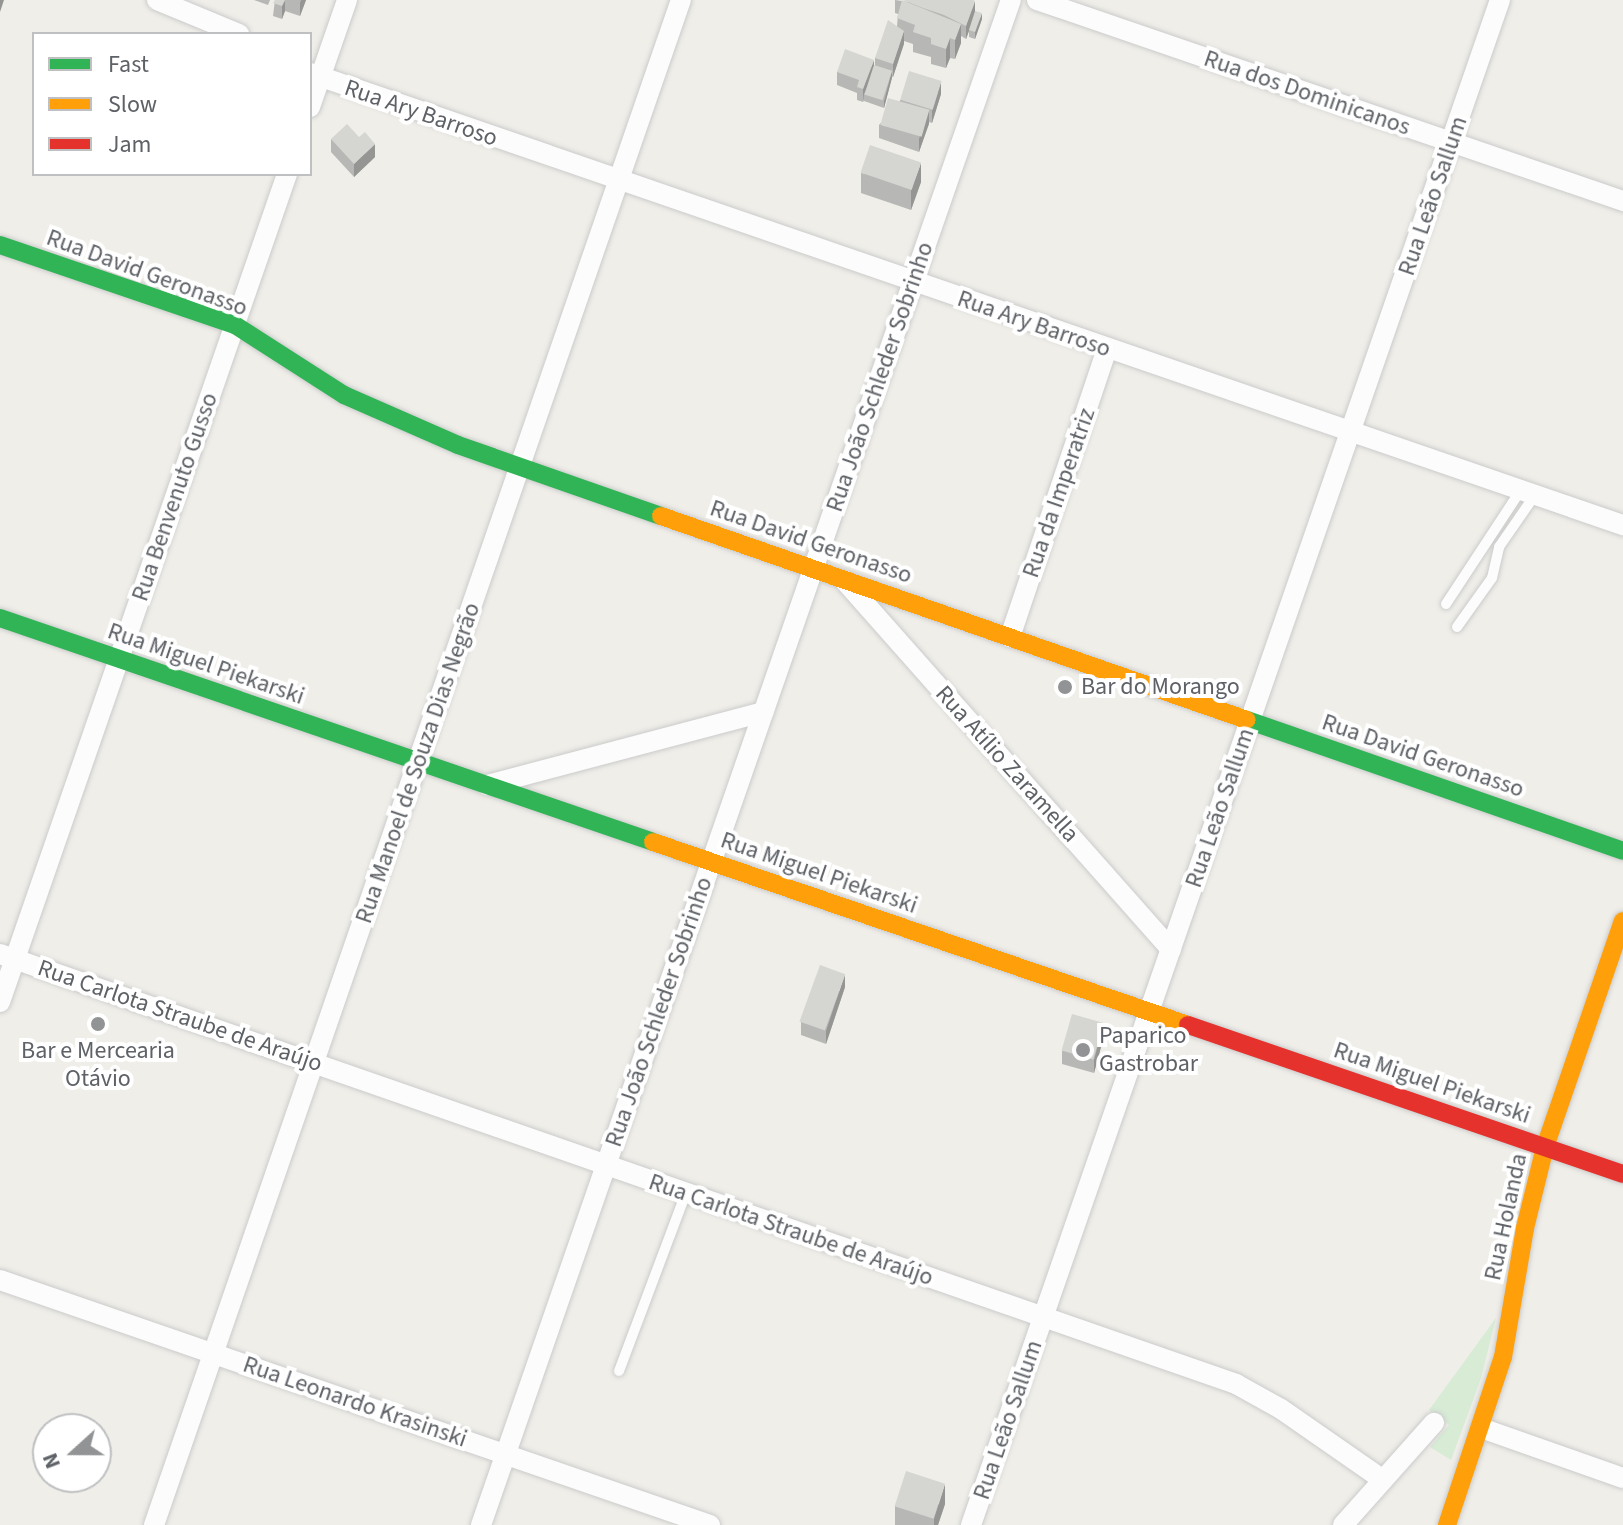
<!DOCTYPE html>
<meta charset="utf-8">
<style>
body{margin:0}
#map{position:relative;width:1623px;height:1525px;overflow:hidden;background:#efeee9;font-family:"Source Sans 3",sans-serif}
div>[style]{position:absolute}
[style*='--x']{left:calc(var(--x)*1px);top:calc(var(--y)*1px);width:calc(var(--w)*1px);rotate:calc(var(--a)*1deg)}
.green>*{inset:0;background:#d7ebd5}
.roads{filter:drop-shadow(0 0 2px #cbcbcb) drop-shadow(0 0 2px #cbcbcb)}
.lane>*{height:10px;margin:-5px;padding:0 5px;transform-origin:5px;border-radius:5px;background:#fdfcfc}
.street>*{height:20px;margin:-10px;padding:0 10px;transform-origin:10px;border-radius:10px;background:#fdfcfc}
.fast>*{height:18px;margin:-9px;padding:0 9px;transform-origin:9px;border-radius:9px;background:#30b455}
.slow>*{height:18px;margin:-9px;padding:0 9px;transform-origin:9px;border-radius:9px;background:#ff9f0a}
.jam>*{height:18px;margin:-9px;padding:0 9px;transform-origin:9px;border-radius:9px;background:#e5322d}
.wall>*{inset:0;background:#b7b7b5}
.shaded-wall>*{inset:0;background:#959593}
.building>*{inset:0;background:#d5d5d2;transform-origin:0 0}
.dots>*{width:22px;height:22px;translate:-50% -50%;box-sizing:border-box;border:4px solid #fff;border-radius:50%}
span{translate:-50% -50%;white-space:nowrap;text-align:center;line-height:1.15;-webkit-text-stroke:8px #fff;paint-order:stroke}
.street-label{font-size:24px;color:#5e6267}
.poi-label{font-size:24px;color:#5e6267}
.left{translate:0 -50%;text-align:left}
.legend{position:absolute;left:32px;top:32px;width:280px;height:144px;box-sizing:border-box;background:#fff;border:2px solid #bfc0c2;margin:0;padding:10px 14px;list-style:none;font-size:24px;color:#5e6267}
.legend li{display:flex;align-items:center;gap:16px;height:40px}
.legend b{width:40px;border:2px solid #bfc0c2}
.north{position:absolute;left:32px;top:1413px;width:80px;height:80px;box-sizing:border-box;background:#fff;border:2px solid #bfc0c2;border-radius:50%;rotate:249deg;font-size:22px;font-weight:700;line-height:32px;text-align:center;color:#5e6267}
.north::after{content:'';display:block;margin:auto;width:28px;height:36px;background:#919394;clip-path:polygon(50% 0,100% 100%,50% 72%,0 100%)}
</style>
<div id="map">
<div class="green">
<div style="clip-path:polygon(1496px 1318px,1481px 1378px,1451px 1460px,1430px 1447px,1449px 1425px,1429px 1410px)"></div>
</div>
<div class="roads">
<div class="lane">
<div style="--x:1446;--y:604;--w:136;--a:-56.7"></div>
<div style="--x:1457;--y:627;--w:60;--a:-54.5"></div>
<div style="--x:1492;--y:578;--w:32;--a:-77"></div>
<div style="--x:1499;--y:547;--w:63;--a:-55.3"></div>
<div style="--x:619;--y:1371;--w:190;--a:-69.4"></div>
</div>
<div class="street">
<div style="--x:157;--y:0;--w:89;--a:22.5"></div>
<div style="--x:1037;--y:0;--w:620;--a:18.93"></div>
<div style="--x:310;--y:73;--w:1389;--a:19"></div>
<div style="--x:310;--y:107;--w:113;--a:-70.9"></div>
<div style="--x:845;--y:581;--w:492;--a:48.5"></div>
<div style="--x:1010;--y:637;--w:304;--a:-71.4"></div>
<div style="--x:487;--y:785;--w:286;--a:-14.8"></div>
<div style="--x:0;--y:954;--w:1309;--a:19.18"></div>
<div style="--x:1236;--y:1384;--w:51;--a:29.1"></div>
<div style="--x:1281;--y:1409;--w:124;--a:34.8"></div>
<div style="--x:0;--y:1002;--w:876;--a:-70.88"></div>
<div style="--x:0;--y:1280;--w:751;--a:19.04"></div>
<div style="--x:1481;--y:1428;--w:151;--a:19.4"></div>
<div style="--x:154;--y:1525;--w:1613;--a:-70.94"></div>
<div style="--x:481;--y:1525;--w:1614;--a:-70.84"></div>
<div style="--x:971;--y:1525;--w:1614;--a:-70.87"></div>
<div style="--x:1343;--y:1525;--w:137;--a:-48.3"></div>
</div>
<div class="fast">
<div style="--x:0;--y:245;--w:248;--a:18.8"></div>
<div style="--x:235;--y:325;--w:130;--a:32.7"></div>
<div style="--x:344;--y:395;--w:124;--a:23.7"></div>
<div style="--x:458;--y:445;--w:215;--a:19.3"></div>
<div style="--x:0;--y:618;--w:690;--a:18.93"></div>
<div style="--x:1247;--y:720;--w:398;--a:19.2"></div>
</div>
<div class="slow">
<div style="--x:661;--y:516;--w:620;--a:19.19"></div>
<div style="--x:653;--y:842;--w:565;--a:18.88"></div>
<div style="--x:1447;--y:1525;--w:177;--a:-71.6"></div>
<div style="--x:1503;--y:1357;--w:131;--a:-80.3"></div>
<div style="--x:1525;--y:1228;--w:83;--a:-76.1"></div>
<div style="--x:1545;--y:1147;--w:239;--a:-71"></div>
</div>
<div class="jam">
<div style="--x:1188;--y:1025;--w:460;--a:18.9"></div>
</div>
</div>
<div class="wall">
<div style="clip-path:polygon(254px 0,270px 0,268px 5px)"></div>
<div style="clip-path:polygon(275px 0,306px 0,300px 16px,285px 11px,282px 19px,273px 16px)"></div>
<div style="clip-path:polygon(895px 0,975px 11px,982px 19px,975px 39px,969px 37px,969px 31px,966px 39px,961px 36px,961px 43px,955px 59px,950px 58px,946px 68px,931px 64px,931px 57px,913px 52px,913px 44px,904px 41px,893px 77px,892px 77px,884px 108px,864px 101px,864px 100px,863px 102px,857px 100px,857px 93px,837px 85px,837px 72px,874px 66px,875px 65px,875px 58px,897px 26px,898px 14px,895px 13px)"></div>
<div style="clip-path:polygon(941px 94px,932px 123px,929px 122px,919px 152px,879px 138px,879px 125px,900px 101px,900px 100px)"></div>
<div style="clip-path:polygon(331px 139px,375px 157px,354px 177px,331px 152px)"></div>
<div style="clip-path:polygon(861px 173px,921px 182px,911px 210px,861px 193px)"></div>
<div style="clip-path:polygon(845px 987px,826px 1044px,801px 1035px,801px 1022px)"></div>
<div style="clip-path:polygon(1104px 1036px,1094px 1073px,1062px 1064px,1062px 1051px)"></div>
<div style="clip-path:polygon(945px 1504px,938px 1525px,895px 1525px,895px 1506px)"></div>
</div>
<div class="shaded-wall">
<div style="clip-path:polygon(0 0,4px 0,0 12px)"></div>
<div style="clip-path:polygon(285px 0,285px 11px,282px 19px,282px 6px)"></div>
<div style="clip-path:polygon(301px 0,306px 0,300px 16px,300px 3px)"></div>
<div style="clip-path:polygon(975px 1px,975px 14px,966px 39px,966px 26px)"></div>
<div style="clip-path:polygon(982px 13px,982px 19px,975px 39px,975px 32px)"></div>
<div style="clip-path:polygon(961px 24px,961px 43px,955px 59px,955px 40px)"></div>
<div style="clip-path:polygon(904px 31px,904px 44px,893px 77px,893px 64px)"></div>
<div style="clip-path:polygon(950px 38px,950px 58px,946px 68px,946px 49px)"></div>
<div style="clip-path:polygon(874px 60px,874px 73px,864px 94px,863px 102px,863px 89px)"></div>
<div style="clip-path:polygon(892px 71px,892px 78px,884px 108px,884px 101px)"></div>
<div style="clip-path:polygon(941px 81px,941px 94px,932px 123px,932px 110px)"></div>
<div style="clip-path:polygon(929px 110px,929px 124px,919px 152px,919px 139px)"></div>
<div style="clip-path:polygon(375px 144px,375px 157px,354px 177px,354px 164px)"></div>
<div style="clip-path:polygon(921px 163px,921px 182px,911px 210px,911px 190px)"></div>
<div style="clip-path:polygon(845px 974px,845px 987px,826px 1044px,826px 1031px)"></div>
<div style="clip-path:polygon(1104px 1023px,1104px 1036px,1094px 1073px,1094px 1060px)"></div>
<div style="clip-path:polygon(945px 1484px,945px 1504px,938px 1525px,934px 1525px,934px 1519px)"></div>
</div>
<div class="building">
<div style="clip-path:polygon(275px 0,285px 0,282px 6px,273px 3px)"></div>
<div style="clip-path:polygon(902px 0,961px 24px,955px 40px,950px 38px,946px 49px,931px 44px,931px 38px,913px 32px,915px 25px,897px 18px)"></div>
<div style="clip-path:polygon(903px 0,973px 0,975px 1px,966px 26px,944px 15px,923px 8px)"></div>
<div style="clip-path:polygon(975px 11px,982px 13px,975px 32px,969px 30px)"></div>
<div style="clip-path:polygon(888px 20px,904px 31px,893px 64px,875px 58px)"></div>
<div style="clip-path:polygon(845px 49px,874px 60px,863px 89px,857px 87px,859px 80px,837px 72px)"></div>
<div style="left:874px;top:65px;width:19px;height:31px;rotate:18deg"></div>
<div style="left:909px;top:71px;width:34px;height:30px;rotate:17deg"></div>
<div style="left:888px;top:98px;width:43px;height:28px;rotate:16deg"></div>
<div style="clip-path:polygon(347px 124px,359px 137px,365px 132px,375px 144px,354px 164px,331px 139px)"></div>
<div style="left:870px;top:145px;width:54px;height:29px;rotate:19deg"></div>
<div style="left:820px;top:965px;width:27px;height:60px;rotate:20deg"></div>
<div style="left:1072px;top:1014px;width:33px;height:38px;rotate:16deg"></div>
<div style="left:906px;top:1471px;width:41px;height:37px;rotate:18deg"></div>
</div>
<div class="dots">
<div style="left:1065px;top:687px;background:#919394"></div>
<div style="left:98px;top:1024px;background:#919394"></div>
<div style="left:1083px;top:1050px;background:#919394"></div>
</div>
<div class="street-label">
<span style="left:1307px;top:93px;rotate:19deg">Rua dos Dominicanos</span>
<span style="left:421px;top:113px;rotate:19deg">Rua Ary Barroso</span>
<span style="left:1433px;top:196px;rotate:-71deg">Rua Leão Sallum</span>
<span style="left:147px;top:273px;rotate:20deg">Rua David Geronasso</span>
<span style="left:1034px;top:324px;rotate:19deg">Rua Ary Barroso</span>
<span style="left:880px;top:377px;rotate:-71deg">Rua João Schleder Sobrinho</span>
<span style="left:1059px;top:493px;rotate:-71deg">Rua da Imperatriz</span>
<span style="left:175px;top:497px;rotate:-71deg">Rua Benvenuto Gusso</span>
<span style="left:811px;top:542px;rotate:19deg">Rua David Geronasso</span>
<span style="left:206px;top:664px;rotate:19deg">Rua Miguel Piekarski</span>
<span style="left:1423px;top:756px;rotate:19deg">Rua David Geronasso</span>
<span style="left:418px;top:763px;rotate:-71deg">Rua Manoel de Souza Dias Negrão</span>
<span style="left:1007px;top:764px;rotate:48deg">Rua Atílio Zaramella</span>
<span style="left:1220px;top:808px;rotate:-71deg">Rua Leão Sallum</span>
<span style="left:819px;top:873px;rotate:19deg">Rua Miguel Piekarski</span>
<span style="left:659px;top:1012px;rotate:-71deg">Rua João Schleder Sobrinho</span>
<span style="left:180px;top:1016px;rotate:19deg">Rua Carlota Straube de Araújo</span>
<span style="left:1432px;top:1083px;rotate:19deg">Rua Miguel Piekarski</span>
<span style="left:1506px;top:1217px;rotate:-78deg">Rua Holanda</span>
<span style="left:791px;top:1230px;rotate:19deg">Rua Carlota Straube de Araújo</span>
<span style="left:355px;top:1402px;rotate:19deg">Rua Leonardo Krasinski</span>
<span style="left:1008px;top:1420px;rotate:-71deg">Rua Leão Sallum</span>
</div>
<div class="poi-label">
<span class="left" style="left:1081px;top:687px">Bar do Morango</span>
<span class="left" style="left:1099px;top:1050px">Paparico<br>Gastrobar</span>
<span style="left:98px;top:1065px">Bar e Mercearia<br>Otávio</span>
</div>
<ul class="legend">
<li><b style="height:10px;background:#30b455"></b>Fast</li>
<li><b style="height:10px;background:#ff9f0a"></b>Slow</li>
<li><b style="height:10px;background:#e5322d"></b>Jam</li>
</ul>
<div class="north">N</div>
</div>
